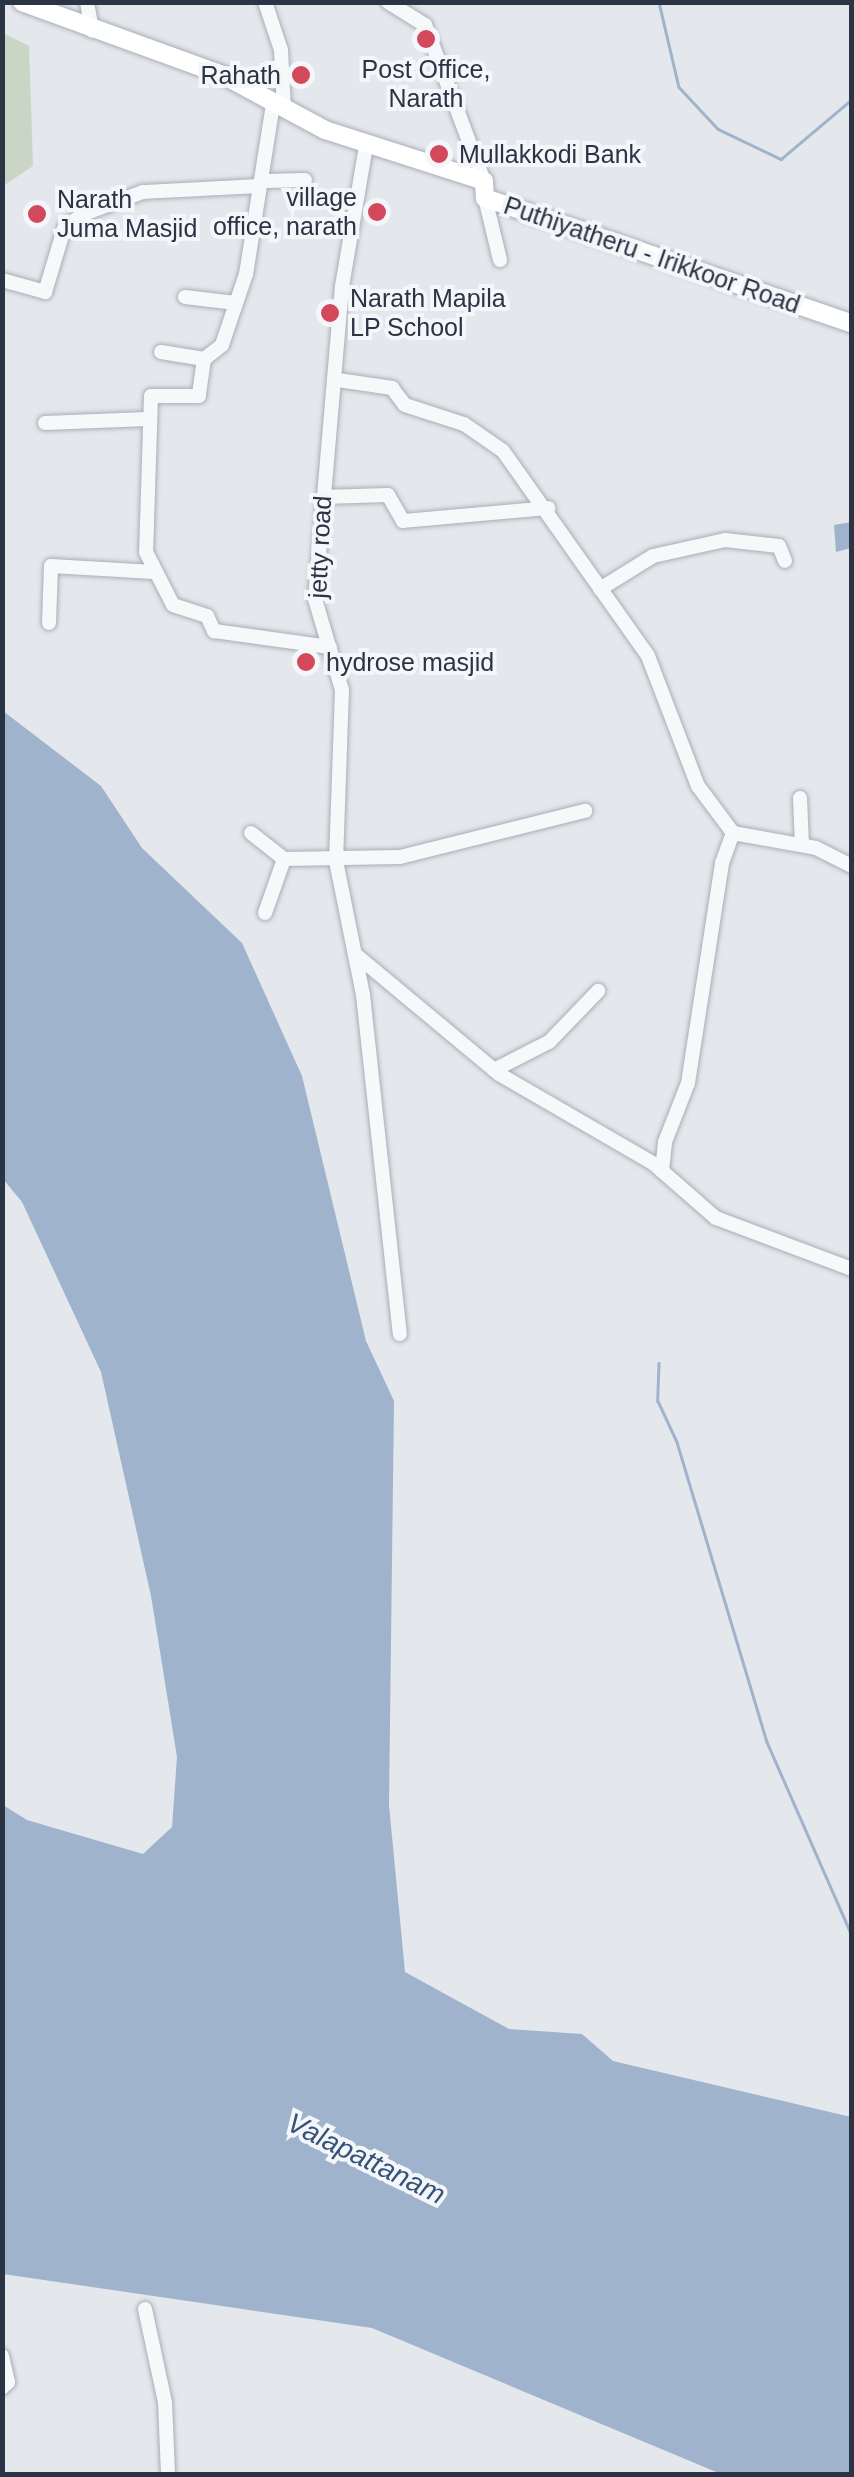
<!DOCTYPE html>
<style>
body{margin:0}
#map{position:relative;width:854px;height:2477px;overflow:hidden;background:#e4e7ec;font-family:Arial,sans-serif}
div>[style]{position:absolute}
[style*='--x']{left:calc(var(--x)*1px);top:calc(var(--y)*1px);width:calc(var(--w)*1px);rotate:calc(var(--a)*1deg)}
.green>*{inset:0;background:#c9d6c5}
.water>*{inset:0;background:#9fb4cc}
.stream>*{height:2.5px;margin:-1.25px;padding:0 1.25px;transform-origin:1.25px;border-radius:1.25px;background:#9fb4cc}
.roads{filter:drop-shadow(0 0 2px #a9aeb7) drop-shadow(0 0 2px #a9aeb7)}
.minor>*{height:14px;margin:-7px;padding:0 7px;transform-origin:7px;border-radius:7px;background:#f7f8fa}
.major>*{height:18px;margin:-9px;padding:0 9px;transform-origin:9px;border-radius:9px;background:#fff}
.dots>*{width:28px;height:28px;translate:-50% -50%;box-sizing:border-box;border:5px solid #f4f6f9;border-radius:50%}
span{translate:-50% -50%;white-space:nowrap;text-align:center;line-height:1.15;-webkit-text-stroke:8px #f4f6f9;paint-order:stroke}
.poi-label{font-size:25px;color:#2b3445}
.right{translate:-100% -50%;text-align:right}
.left{translate:0 -50%;text-align:left}
.street-label{font-size:25px;color:#2b3445}
.water-label{font-size:28px;color:#34527a;font-style:italic}
.frame{position:absolute;inset:0;border:5px solid #2b3445;pointer-events:none}
</style>
<div id="map">
<div class="green">
<div style="clip-path:polygon(3px 33px,29px 46px,33px 166px,3px 186px)"></div>
</div>
<div class="water">
<div style="clip-path:polygon(851px 522px,851px 548px,836px 552px,834px 525px)"></div>
<div style="clip-path:polygon(3px 711px,101px 786px,142px 848px,242px 943px,302px 1076px,366px 1341px,394px 1401px,389px 1805px,405px 1972px,509px 2029px,582px 2034px,613px 2061px,851px 2117px,851px 2474px,721px 2474px,372px 2328px,3px 2274px,3px 1805px,27px 1820px,143px 1854px,172px 1827px,177px 1757px,151px 1596px,101px 1372px,22px 1202px,3px 1179px)"></div>
</div>
<div class="stream">
<div style="--x:659;--y:2;--w:87;--a:76.8"></div>
<div style="--x:679;--y:87;--w:57;--a:47.1"></div>
<div style="--x:718;--y:129;--w:70;--a:25.5"></div>
<div style="--x:781;--y:159;--w:93;--a:-40.2"></div>
<div style="--x:659;--y:1363;--w:38;--a:92"></div>
<div style="--x:658;--y:1401;--w:45;--a:65.1"></div>
<div style="--x:677;--y:1442;--w:313;--a:73.3"></div>
<div style="--x:767;--y:1742;--w:212;--a:66.3"></div>
</div>
<div class="roads">
<div class="minor">
<div style="--x:87;--y:2;--w:29;--a:80"></div>
<div style="--x:265;--y:2;--w:51;--a:71.6"></div>
<div style="--x:281;--y:50;--w:60;--a:87.1"></div>
<div style="--x:388;--y:2;--w:44;--a:31.9"></div>
<div style="--x:425;--y:25;--w:167;--a:69.3"></div>
<div style="--x:273;--y:104;--w:172;--a:99"></div>
<div style="--x:246;--y:274;--w:75;--a:108.7"></div>
<div style="--x:222;--y:345;--w:23;--a:142"></div>
<div style="--x:204;--y:359;--w:37;--a:98"></div>
<div style="--x:199;--y:396;--w:48;--a:180"></div>
<div style="--x:151;--y:396;--w:156;--a:91.8"></div>
<div style="--x:146;--y:552;--w:59;--a:63"></div>
<div style="--x:173;--y:605;--w:36;--a:18"></div>
<div style="--x:207;--y:616;--w:17;--a:65"></div>
<div style="--x:214;--y:631;--w:117;--a:7.9"></div>
<div style="--x:366;--y:146;--w:142;--a:99.7"></div>
<div style="--x:342;--y:286;--w:314;--a:94.9"></div>
<div style="--x:315;--y:599;--w:95;--a:73.5"></div>
<div style="--x:342;--y:690;--w:171;--a:92"></div>
<div style="--x:336;--y:861;--w:137;--a:78.6"></div>
<div style="--x:363;--y:995;--w:341;--a:83.8"></div>
<div style="--x:265;--y:181;--w:40;--a:-1.4"></div>
<div style="--x:485;--y:198;--w:64;--a:76.4"></div>
<div style="--x:2;--y:280;--w:45;--a:15.6"></div>
<div style="--x:45;--y:292;--w:66;--a:-73.2"></div>
<div style="--x:64;--y:229;--w:22;--a:-39"></div>
<div style="--x:81;--y:215;--w:66;--a:-20.4"></div>
<div style="--x:143;--y:192;--w:114;--a:-3"></div>
<div style="--x:185;--y:297;--w:51;--a:6.7"></div>
<div style="--x:161;--y:352;--w:44;--a:9.2"></div>
<div style="--x:338;--y:380;--w:55;--a:8.4"></div>
<div style="--x:392;--y:388;--w:21;--a:53"></div>
<div style="--x:405;--y:405;--w:62;--a:17.9"></div>
<div style="--x:464;--y:424;--w:47;--a:34.7"></div>
<div style="--x:503;--y:451;--w:251;--a:54.7"></div>
<div style="--x:648;--y:656;--w:139;--a:69"></div>
<div style="--x:698;--y:786;--w:59;--a:53.3"></div>
<div style="--x:733;--y:833;--w:84;--a:10.2"></div>
<div style="--x:816;--y:848;--w:40;--a:26.6"></div>
<div style="--x:45;--y:423;--w:102;--a:-2.2"></div>
<div style="--x:323;--y:497;--w:65;--a:-1.8"></div>
<div style="--x:388;--y:495;--w:30;--a:60"></div>
<div style="--x:403;--y:521;--w:146;--a:-5.1"></div>
<div style="--x:600;--y:589;--w:62;--a:-31.9"></div>
<div style="--x:653;--y:556;--w:74;--a:-12.5"></div>
<div style="--x:725;--y:540;--w:54;--a:6.3"></div>
<div style="--x:779;--y:546;--w:16;--a:68"></div>
<div style="--x:49;--y:623;--w:57;--a:-88"></div>
<div style="--x:51;--y:566;--w:103;--a:3.3"></div>
<div style="--x:800;--y:798;--w:47;--a:87.6"></div>
<div style="--x:251;--y:833;--w:42;--a:38.2"></div>
<div style="--x:284;--y:859;--w:116;--a:-1"></div>
<div style="--x:400;--y:857;--w:191;--a:-14"></div>
<div style="--x:265;--y:913;--w:57;--a:-70.6"></div>
<div style="--x:355;--y:954;--w:187;--a:39.8"></div>
<div style="--x:499;--y:1074;--w:179;--a:30.1"></div>
<div style="--x:654;--y:1164;--w:82;--a:41.1"></div>
<div style="--x:716;--y:1218;--w:145;--a:20.6"></div>
<div style="--x:494;--y:1070;--w:62;--a:-27"></div>
<div style="--x:549;--y:1042;--w:71;--a:-46.1"></div>
<div style="--x:662;--y:1171;--w:29;--a:-84"></div>
<div style="--x:665;--y:1142;--w:63;--a:-68.7"></div>
<div style="--x:688;--y:1083;--w:223;--a:-81.2"></div>
<div style="--x:722;--y:863;--w:32;--a:-70"></div>
<div style="--x:145;--y:2309;--w:95;--a:77.9"></div>
<div style="--x:165;--y:2402;--w:72;--a:87.6"></div>
<div style="--x:2;--y:2356;--w:27;--a:77"></div>
<div style="--x:8;--y:2382;--w:8;--a:135"></div>
</div>
<div class="major">
<div style="--x:22;--y:2;--w:214;--a:20"></div>
<div style="--x:223;--y:75;--w:116;--a:28.3"></div>
<div style="--x:325;--y:130;--w:167;--a:17.8"></div>
<div style="--x:484;--y:181;--w:17;--a:87"></div>
<div style="--x:485;--y:198;--w:388;--a:18.9"></div>
</div>
</div>
<div class="dots">
<div style="left:426px;top:39px;background:#d1495b"></div>
<div style="left:301px;top:75px;background:#d1495b"></div>
<div style="left:439px;top:154px;background:#d1495b"></div>
<div style="left:377px;top:212px;background:#d1495b"></div>
<div style="left:37px;top:214px;background:#d1495b"></div>
<div style="left:330px;top:313px;background:#d1495b"></div>
<div style="left:306px;top:662px;background:#d1495b"></div>
</div>
<div class="poi-label">
<span style="left:426px;top:84px">Post Office,<br>Narath</span>
<span class="right" style="left:281px;top:75px">Rahath</span>
<span class="left" style="left:459px;top:154px">Mullakkodi Bank</span>
<span class="right" style="left:357px;top:212px">village<br>office, narath</span>
<span class="left" style="left:57px;top:214px">Narath<br>Juma Masjid</span>
<span class="left" style="left:350px;top:313px">Narath Mapila<br>LP School</span>
<span class="left" style="left:326px;top:662px">hydrose masjid</span>
</div>
<div class="street-label">
<span style="left:652px;top:255px;rotate:19deg">Puthiyatheru - Irikkoor Road</span>
<span style="left:320px;top:547px;rotate:-87deg">jetty road</span>
</div>
<div class="water-label">
<span style="left:366px;top:2159px;rotate:26deg">Valapattanam</span>
</div>
<div class="frame"></div>
</div>
